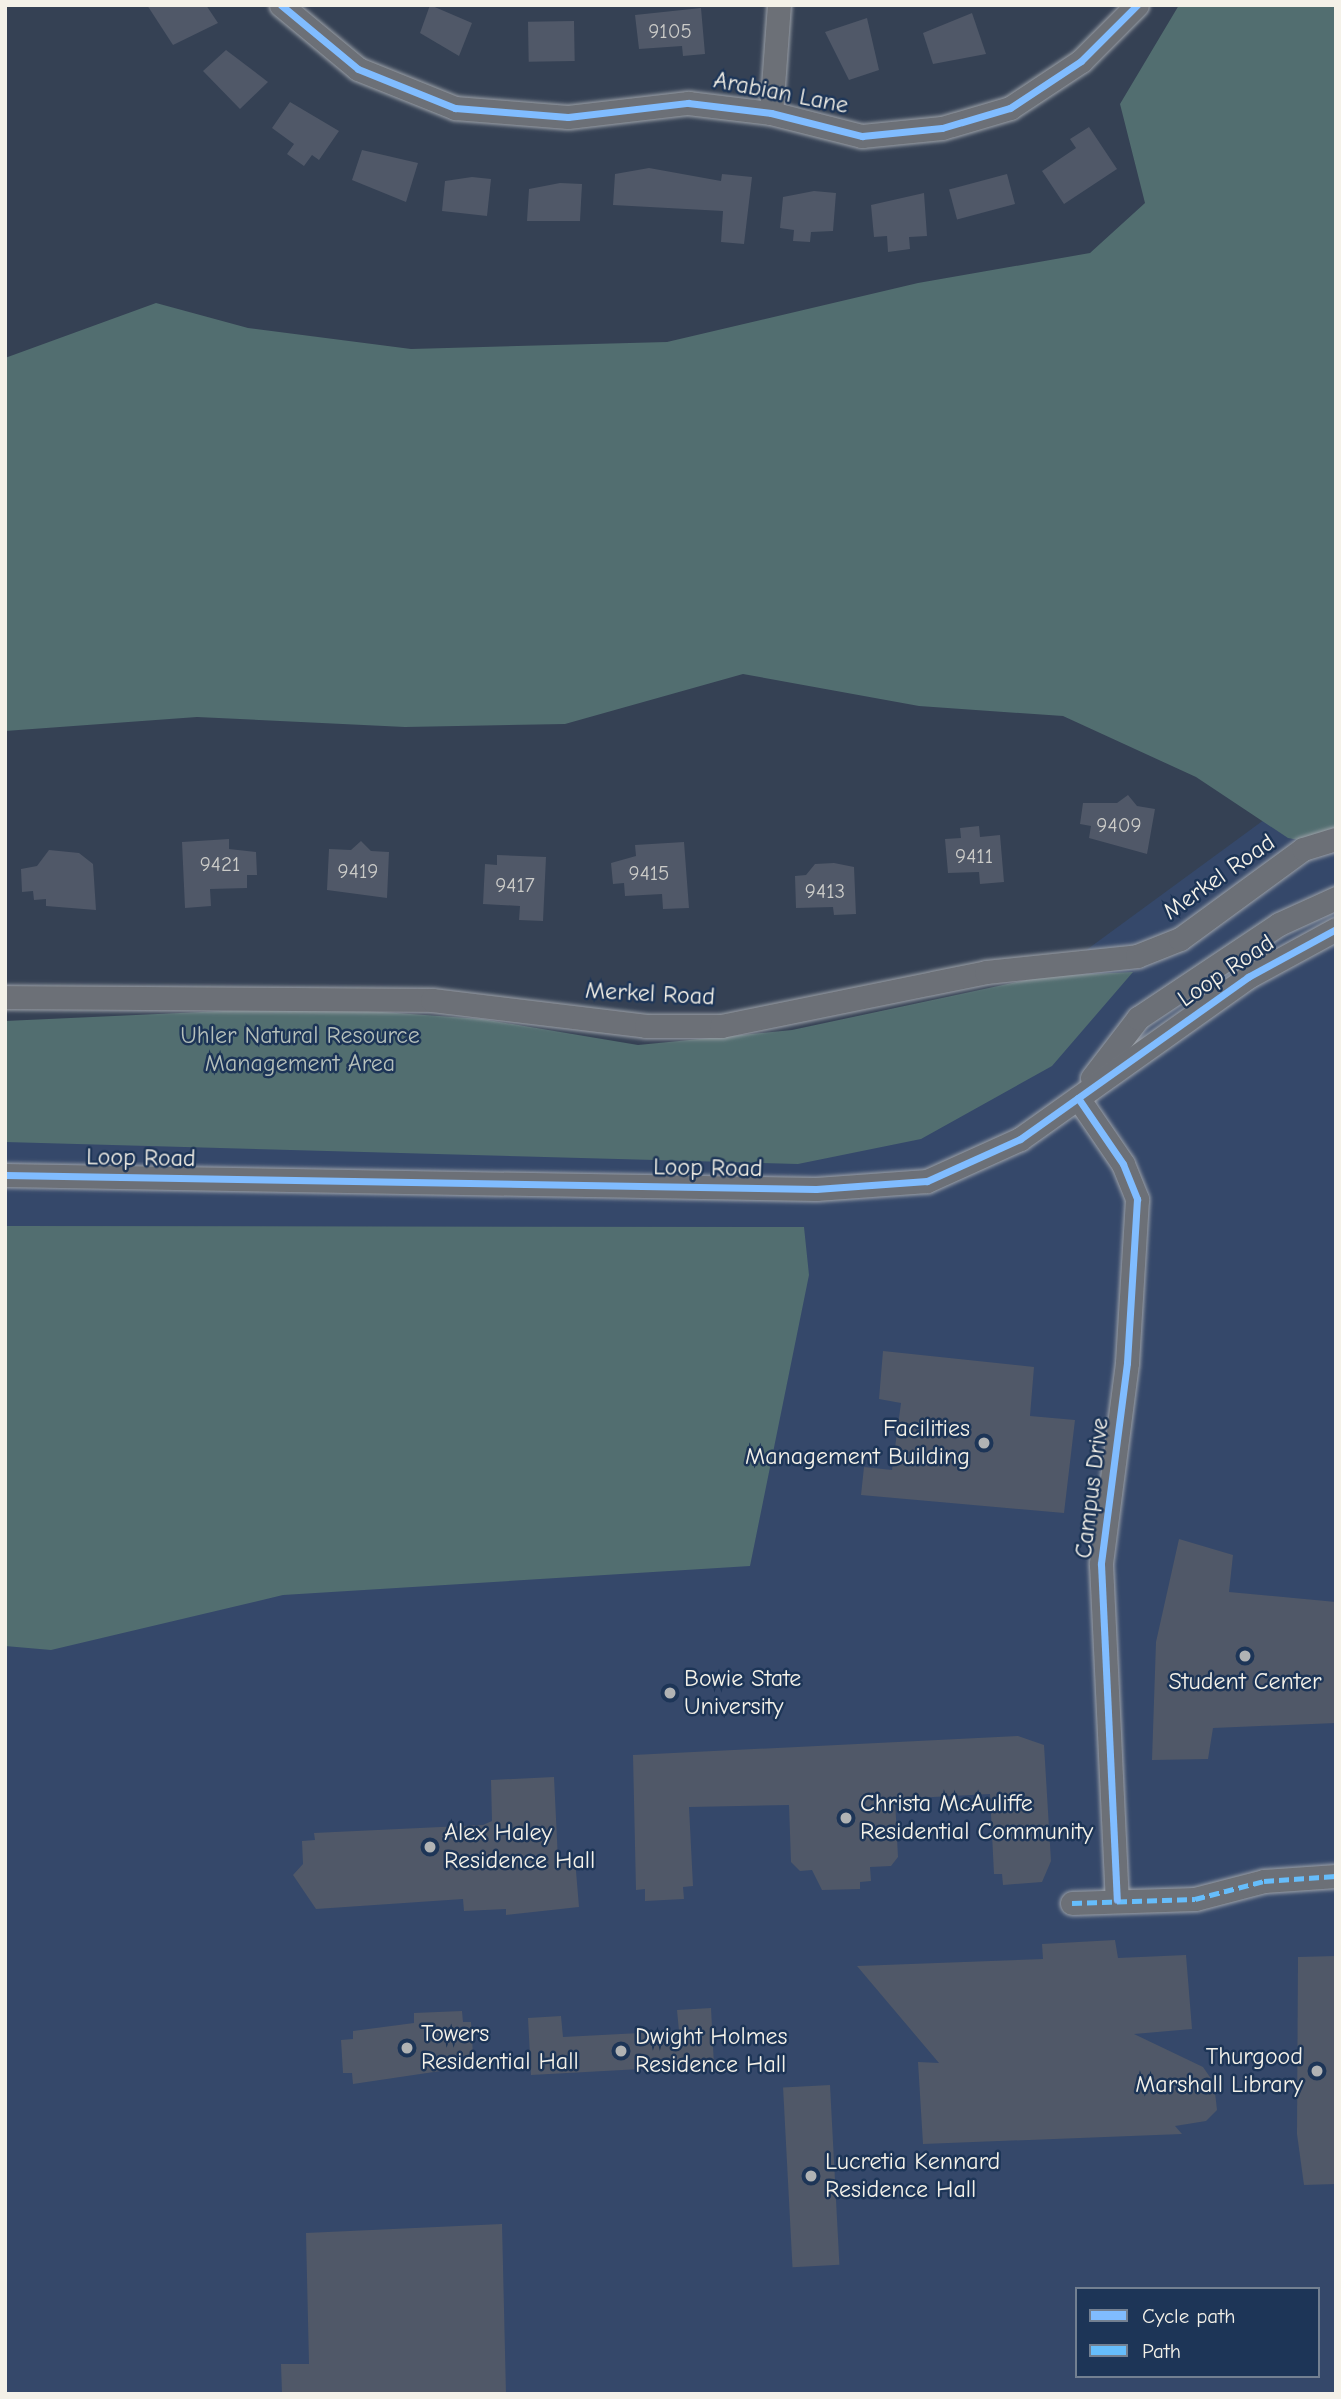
<!DOCTYPE html>
<style>
body{margin:0}
#map{position:relative;width:1341px;height:2399px;overflow:hidden;background:#354154;font-family:"Comic Neue",sans-serif}
div>[style]{position:absolute}
[style*='--x']{left:calc(var(--x)*1px);top:calc(var(--y)*1px);width:calc(var(--w)*1px);rotate:calc(var(--a)*1deg)}
.built>*{inset:0;background:#35486a}
.green>*{inset:0;background:#526e70}
.building>*{inset:0;background:#505868;transform-origin:0 0}
.roads{filter:drop-shadow(0 0 2px #9ca1a8) drop-shadow(0 0 2px #9ca1a8)}
.minor>*{height:23px;margin:-11.5px;padding:0 11.5px;transform-origin:11.5px;border-radius:11.5px;background:#6c7077}
.quiet>*{height:5px;margin-top:-2.5px;transform-origin:0;background:repeating-linear-gradient(90deg,#66bdfb 0 10px,transparent 0 15px)}
.cycleway>*{height:7px;margin:-3.5px;padding:0 3.5px;transform-origin:3.5px;border-radius:3.5px;background:#80bcff}
.dots>*{width:19px;height:19px;translate:-50% -50%;box-sizing:border-box;border:4px solid #1d3557;border-radius:50%}
span{translate:-50% -50%;white-space:nowrap;text-align:center;line-height:1.15;-webkit-text-stroke:5px #1d3557;paint-order:stroke}
.number-label{font-size:21px;color:#cbcbc8}
.number-label span{-webkit-text-stroke-width:0}
.street-label{font-size:24px;color:#f4f1e8}
.park-label{font-size:24px;color:#b5bfba}
.poi-label{font-size:24px;color:#f4f1e8}
.right{translate:-100% -50%;text-align:right}
.left{translate:0 -50%;text-align:left}
.frame{position:absolute;inset:0;border:7px solid #f4f1e8;pointer-events:none}
.legend{position:absolute;left:1075px;top:2287px;width:245px;height:91px;box-sizing:border-box;background:#1d3557;border:2px solid #738091;margin:0;padding:9px 12px;list-style:none;font-size:21px;color:#f4f1e8}
.legend li{display:flex;align-items:center;gap:14px;height:35px}
.legend b{width:35px;border:2px solid #738091}
</style>
<div id="map">
<div class="built">
<div style="clip-path:polygon(evenodd,1336px 767px,1336px 2394px,5px 2394px,5px 1097px,902px 1085px,1336px 767px,1077px 2289px,1318px 2289px,1318px 2376px,1077px 2376px,1077px 2289px)"></div>
</div>
<div class="green">
<div style="clip-path:polygon(1179px 5px,1336px 5px,1336px 847px,1288px 838px,1196px 777px,1063px 716px,919px 706px,743px 674px,565px 724px,405px 727px,197px 717px,5px 731px,5px 358px,156px 303px,248px 328px,411px 349px,667px 342px,918px 283px,1090px 253px,1145px 203px,1120px 104px)"></div>
<div style="clip-path:polygon(1133px 972px,1052px 1066px,921px 1139px,798px 1164px,5px 1142px,5px 1021px,311px 1007px,482px 1019px,638px 1045px,792px 1030px,1045px 976px)"></div>
<div style="clip-path:polygon(5px 1226px,804px 1227px,809px 1275px,750px 1566px,283px 1595px,51px 1650px,5px 1646px)"></div>
</div>
<div class="building">
<div style="clip-path:polygon(147px 5px,206px 5px,218px 23px,173px 45px)"></div>
<div style="clip-path:polygon(430px 5px,472px 23px,459px 56px,420px 33px)"></div>
<div style="clip-path:polygon(701px 8px,705px 54px,683px 56px,682px 46px,639px 49px,635px 15px)"></div>
<div style="clip-path:polygon(972px 13px,986px 54px,933px 64px,923px 33px)"></div>
<div style="clip-path:polygon(867px 18px,879px 70px,849px 80px,825px 32px)"></div>
<div style="left:574px;top:21px;width:40px;height:46px;rotate:89deg"></div>
<div style="clip-path:polygon(226px 50px,268px 82px,240px 109px,203px 71px)"></div>
<div style="clip-path:polygon(290px 102px,339px 131px,319px 160px,312px 155px,304px 166px,287px 154px,294px 144px,272px 128px)"></div>
<div style="clip-path:polygon(1089px 127px,1117px 169px,1064px 204px,1042px 171px,1076px 148px,1070px 139px)"></div>
<div style="clip-path:polygon(362px 150px,418px 163px,406px 202px,352px 180px)"></div>
<div style="clip-path:polygon(649px 168px,721px 181px,722px 174px,752px 177px,744px 244px,721px 242px,723px 211px,613px 205px,615px 174px)"></div>
<div style="left:1007px;top:174px;width:31px;height:60px;rotate:75deg"></div>
<div style="clip-path:polygon(472px 177px,491px 179px,487px 216px,442px 211px,445px 181px)"></div>
<div style="clip-path:polygon(560px 183px,582px 184px,580px 221px,527px 221px,529px 189px)"></div>
<div style="clip-path:polygon(814px 191px,836px 193px,833px 231px,811px 232px,810px 242px,793px 241px,794px 230px,780px 228px,783px 197px)"></div>
<div style="clip-path:polygon(924px 193px,927px 236px,909px 237px,910px 249px,888px 252px,887px 236px,874px 237px,871px 205px)"></div>
<div style="clip-path:polygon(1128px 795px,1137px 806px,1155px 809px,1147px 854px,1089px 838px,1091px 826px,1080px 824px,1083px 803px,1117px 803px)"></div>
<div style="clip-path:polygon(979px 826px,980px 837px,1000px 835px,1004px 882px,980px 884px,979px 872px,948px 873px,945px 839px,961px 838px,960px 828px)"></div>
<div style="clip-path:polygon(229px 839px,229px 849px,256px 852px,257px 875px,247px 875px,247px 888px,210px 889px,211px 906px,185px 908px,182px 842px)"></div>
<div style="clip-path:polygon(361px 841px,371px 851px,389px 852px,387px 898px,327px 890px,329px 849px,351px 850px)"></div>
<div style="clip-path:polygon(684px 842px,689px 908px,663px 909px,662px 894px,625px 896px,624px 883px,613px 884px,611px 863px,636px 856px,635px 845px)"></div>
<div style="clip-path:polygon(49px 850px,79px 853px,93px 864px,96px 910px,46px 906px,46px 899px,34px 900px,33px 891px,22px 892px,21px 869px,37px 866px)"></div>
<div style="clip-path:polygon(497px 855px,546px 857px,543px 921px,519px 920px,520px 906px,483px 904px,485px 864px,497px 865px)"></div>
<div style="clip-path:polygon(834px 863px,854px 867px,856px 914px,834px 915px,833px 907px,796px 908px,795px 876px,806px 875px,815px 864px)"></div>
<div style="clip-path:polygon(883px 1351px,1034px 1367px,1030px 1416px,1075px 1420px,1064px 1513px,861px 1495px,864px 1467px,892px 1470px,901px 1403px,879px 1399px)"></div>
<div style="clip-path:polygon(1179px 1539px,1233px 1555px,1229px 1592px,1336px 1602px,1336px 1723px,1213px 1728px,1208px 1759px,1152px 1760px,1156px 1642px)"></div>
<div style="clip-path:polygon(1018px 1736px,1044px 1745px,1051px 1861px,1042px 1882px,1003px 1885px,1002px 1874px,994px 1874px,990px 1794px,895px 1799px,898px 1857px,891px 1866px,870px 1867px,871px 1881px,860px 1882px,860px 1889px,822px 1890px,812px 1870px,800px 1871px,791px 1862px,789px 1805px,689px 1807px,693px 1886px,683px 1887px,684px 1899px,645px 1901px,645px 1889px,636px 1890px,633px 1755px)"></div>
<div style="clip-path:polygon(554px 1777px,558px 1860px,575px 1859px,579px 1907px,506px 1915px,506px 1909px,464px 1911px,463px 1899px,316px 1909px,293px 1875px,303px 1864px,302px 1841px,315px 1840px,314px 1833px,483px 1825px,492px 1821px,491px 1780px)"></div>
<div style="clip-path:polygon(1115px 1940px,1118px 1958px,1186px 1955px,1192px 2029px,1134px 2034px,1203px 2067px,1214px 2083px,1217px 2110px,1206px 2121px,1175px 2126px,1182px 2134px,923px 2144px,918px 2062px,939px 2063px,857px 1966px,1043px 1959px,1042px 1944px)"></div>
<div style="clip-path:polygon(1336px 1956px,1336px 2184px,1304px 2185px,1297px 2134px,1298px 1957px)"></div>
<div style="clip-path:polygon(711px 2008px,714px 2065px,531px 2075px,528px 2018px,561px 2016px,563px 2037px,679px 2031px,677px 2010px)"></div>
<div style="clip-path:polygon(462px 2011px,463px 2022px,471px 2022px,473px 2055px,462px 2056px,454px 2069px,353px 2084px,352px 2073px,343px 2073px,341px 2040px,353px 2039px,353px 2031px,414px 2023px,414px 2013px)"></div>
<div style="left:830px;top:2085px;width:180px;height:47px;rotate:87deg"></div>
<div style="clip-path:polygon(502px 2224px,506px 2394px,282px 2394px,281px 2364px,309px 2364px,306px 2233px)"></div>
</div>
<div class="roads">
<div class="minor">
<div style="--x:281;--y:5;--w:100;--a:39.7"></div>
<div style="--x:358;--y:69;--w:105;--a:21.9"></div>
<div style="--x:455;--y:108;--w:113;--a:4.6"></div>
<div style="--x:568;--y:117;--w:121;--a:-6.7"></div>
<div style="--x:688;--y:103;--w:84;--a:6.9"></div>
<div style="--x:771;--y:113;--w:94;--a:14.2"></div>
<div style="--x:862;--y:136;--w:80;--a:-5.7"></div>
<div style="--x:942;--y:128;--w:71;--a:-16.4"></div>
<div style="--x:1010;--y:108;--w:85;--a:-33.5"></div>
<div style="--x:1081;--y:61;--w:79;--a:-45"></div>
<div style="--x:771;--y:113;--w:108;--a:-85.8"></div>
<div style="--x:5;--y:997;--w:427;--a:0.4"></div>
<div style="--x:432;--y:1000;--w:216;--a:6.9"></div>
<div style="--x:646;--y:1026;--w:75;--a:0"></div>
<div style="--x:721;--y:1026;--w:270;--a:-11.5"></div>
<div style="--x:986;--y:972;--w:152;--a:-6"></div>
<div style="--x:1137;--y:956;--w:46;--a:-21.6"></div>
<div style="--x:1180;--y:939;--w:152;--a:-36.2"></div>
<div style="--x:1303;--y:849;--w:34;--a:-17"></div>
<div style="--x:1092;--y:1078;--w:76;--a:-52.5"></div>
<div style="--x:1138;--y:1018;--w:169;--a:-33.7"></div>
<div style="--x:1279;--y:924;--w:63;--a:-24.5"></div>
<div style="--x:1078;--y:1098;--w:80;--a:55.7"></div>
<div style="--x:1123;--y:1164;--w:38;--a:68"></div>
<div style="--x:1137;--y:1199;--w:164;--a:93.5"></div>
<div style="--x:1127;--y:1363;--w:203;--a:97.4"></div>
<div style="--x:1101;--y:1564;--w:336;--a:87.3"></div>
<div style="--x:5;--y:1175;--w:811;--a:0.99"></div>
<div style="--x:816;--y:1189;--w:111;--a:-4.1"></div>
<div style="--x:927;--y:1181;--w:102;--a:-24.3"></div>
<div style="--x:1020;--y:1139;--w:280;--a:-35.4"></div>
<div style="--x:1248;--y:977;--w:100;--a:-28.6"></div>
<div style="--x:1072;--y:1903;--w:123;--a:-1.9"></div>
<div style="--x:1195;--y:1899;--w:71;--a:-14.6"></div>
<div style="--x:1264;--y:1881;--w:72;--a:-4"></div>
</div>
</div>
<div class="quiet">
<div style="--x:1072;--y:1903;--w:123;--a:-1.9"></div>
<div style="--x:1195;--y:1899;--w:71;--a:-14.6"></div>
<div style="--x:1264;--y:1881;--w:72;--a:-4"></div>
</div>
<div class="cycleway">
<div style="--x:281;--y:5;--w:100;--a:39.7"></div>
<div style="--x:358;--y:69;--w:105;--a:21.9"></div>
<div style="--x:455;--y:108;--w:113;--a:4.6"></div>
<div style="--x:568;--y:117;--w:121;--a:-6.7"></div>
<div style="--x:688;--y:103;--w:84;--a:6.9"></div>
<div style="--x:771;--y:113;--w:94;--a:14.2"></div>
<div style="--x:862;--y:136;--w:80;--a:-5.7"></div>
<div style="--x:942;--y:128;--w:71;--a:-16.4"></div>
<div style="--x:1010;--y:108;--w:85;--a:-33.5"></div>
<div style="--x:1081;--y:61;--w:79;--a:-45"></div>
<div style="--x:1078;--y:1098;--w:80;--a:55.7"></div>
<div style="--x:1123;--y:1164;--w:38;--a:68"></div>
<div style="--x:1137;--y:1199;--w:164;--a:93.5"></div>
<div style="--x:1127;--y:1363;--w:203;--a:97.4"></div>
<div style="--x:1101;--y:1564;--w:336;--a:87.3"></div>
<div style="--x:5;--y:1175;--w:811;--a:0.99"></div>
<div style="--x:816;--y:1189;--w:111;--a:-4.1"></div>
<div style="--x:927;--y:1181;--w:102;--a:-24.3"></div>
<div style="--x:1020;--y:1139;--w:280;--a:-35.4"></div>
<div style="--x:1248;--y:977;--w:100;--a:-28.6"></div>
</div>
<div class="dots">
<div style="left:984px;top:1443px;background:#b1b3b4"></div>
<div style="left:1245px;top:1656px;background:#b1b3b4"></div>
<div style="left:670px;top:1693px;background:#b1b3b4"></div>
<div style="left:846px;top:1818px;background:#b1b3b4"></div>
<div style="left:430px;top:1847px;background:#b1b3b4"></div>
<div style="left:407px;top:2048px;background:#b1b3b4"></div>
<div style="left:621px;top:2051px;background:#b1b3b4"></div>
<div style="left:1317px;top:2071px;background:#b1b3b4"></div>
<div style="left:811px;top:2176px;background:#b1b3b4"></div>
</div>
<div class="number-label">
<span style="left:670px;top:31px">9105</span>
<span style="left:1119px;top:825px">9409</span>
<span style="left:974px;top:856px">9411</span>
<span style="left:220px;top:864px">9421</span>
<span style="left:358px;top:871px">9419</span>
<span style="left:649px;top:873px">9415</span>
<span style="left:515px;top:885px">9417</span>
<span style="left:825px;top:891px">9413</span>
</div>
<div class="street-label">
<span style="left:781px;top:93px;rotate:11deg">Arabian Lane</span>
<span style="left:1219px;top:877px;rotate:-35deg">Merkel Road</span>
<span style="left:1226px;top:971px;rotate:-34deg">Loop Road</span>
<span style="left:650px;top:994px;rotate:3deg">Merkel Road</span>
<span style="left:141px;top:1158px;rotate:1deg">Loop Road</span>
<span style="left:708px;top:1168px;rotate:1deg">Loop Road</span>
<span style="left:1092px;top:1488px;rotate:-83deg">Campus Drive</span>
</div>
<div class="park-label">
<span style="left:300px;top:1050px">Uhler Natural Resource<br>Management Area</span>
</div>
<div class="poi-label">
<span class="right" style="left:970px;top:1443px">Facilities<br>Management Building</span>
<span class="left" style="left:684px;top:1693px">Bowie State<br>University</span>
<span style="left:1245px;top:1682px">Student Center</span>
<span class="left" style="left:860px;top:1818px">Christa McAuliffe<br>Residential Community</span>
<span class="left" style="left:444px;top:1847px">Alex Haley<br>Residence Hall</span>
<span class="left" style="left:421px;top:2048px">Towers<br>Residential Hall</span>
<span class="left" style="left:635px;top:2051px">Dwight Holmes<br>Residence Hall</span>
<span class="right" style="left:1303px;top:2071px">Thurgood<br>Marshall Library</span>
<span class="left" style="left:825px;top:2176px">Lucretia Kennard<br>Residence Hall</span>
</div>
<div class="frame"></div>
<ul class="legend">
<li><b style="height:9px;background:#80bcff"></b>Cycle path</li>
<li><b style="height:9px;background:#66bdfb"></b>Path</li>
</ul>
</div>
